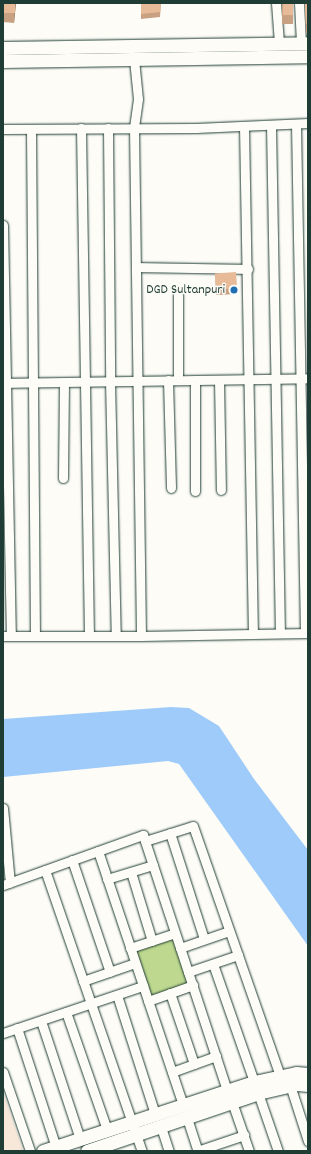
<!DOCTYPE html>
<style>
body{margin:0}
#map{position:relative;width:311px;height:1154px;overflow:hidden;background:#fdfcf7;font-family:Dekko,sans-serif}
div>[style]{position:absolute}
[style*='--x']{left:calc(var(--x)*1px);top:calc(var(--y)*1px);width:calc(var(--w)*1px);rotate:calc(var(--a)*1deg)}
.built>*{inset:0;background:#f7e8da}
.green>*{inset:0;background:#bed88f;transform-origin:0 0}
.water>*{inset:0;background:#9ecbf9}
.roads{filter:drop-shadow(0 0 1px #1f3d34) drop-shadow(0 0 1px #1f3d34)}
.street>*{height:9px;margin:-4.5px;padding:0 4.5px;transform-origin:4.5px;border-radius:4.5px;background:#fdfcf7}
.secondary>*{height:13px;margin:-6.5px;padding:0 6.5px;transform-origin:6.5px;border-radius:6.5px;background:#fdfcf7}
.wall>*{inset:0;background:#c8a183;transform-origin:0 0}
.shaded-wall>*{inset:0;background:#a2836a}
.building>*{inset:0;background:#e8bb98;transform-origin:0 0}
.dots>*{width:11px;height:11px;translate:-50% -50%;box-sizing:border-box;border:2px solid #fdfcf7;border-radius:50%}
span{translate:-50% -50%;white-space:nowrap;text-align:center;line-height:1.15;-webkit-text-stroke:3px #fdfcf7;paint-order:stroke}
.poi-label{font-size:14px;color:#1f3d34}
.right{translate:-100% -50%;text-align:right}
.frame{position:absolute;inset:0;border:4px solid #1f3d34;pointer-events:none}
</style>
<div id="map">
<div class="built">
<div style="clip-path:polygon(3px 1092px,23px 1150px,3px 1151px)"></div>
</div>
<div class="green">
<div style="left:173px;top:935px;width:52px;height:42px;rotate:72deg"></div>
</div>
<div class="water">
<div style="clip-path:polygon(171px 707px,189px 708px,219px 726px,254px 779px,308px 850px,308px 946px,179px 764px,168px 761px,3px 777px,3px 719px)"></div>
</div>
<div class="roads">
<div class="street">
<div style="--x:276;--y:3;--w:40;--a:85.7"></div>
<div style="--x:299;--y:3;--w:40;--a:87.1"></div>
<div style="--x:134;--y:59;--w:40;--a:84.3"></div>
<div style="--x:138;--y:99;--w:29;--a:98"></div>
<div style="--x:134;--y:128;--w:508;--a:89.21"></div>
<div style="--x:296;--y:124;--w:509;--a:88.99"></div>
<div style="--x:271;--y:125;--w:508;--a:88.99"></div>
<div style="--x:244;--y:126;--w:508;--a:88.99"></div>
<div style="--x:81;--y:128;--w:508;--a:89.1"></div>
<div style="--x:108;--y:128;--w:253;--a:89.5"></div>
<div style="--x:110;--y:381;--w:255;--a:88.7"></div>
<div style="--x:3;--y:129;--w:193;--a:-0.3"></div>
<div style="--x:196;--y:128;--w:112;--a:-2.6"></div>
<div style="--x:31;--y:129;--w:507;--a:89.55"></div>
<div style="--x:3;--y:225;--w:411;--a:88.9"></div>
<div style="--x:138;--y:267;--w:110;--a:1"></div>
<div style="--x:178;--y:295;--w:85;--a:90"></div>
<div style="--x:168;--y:380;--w:108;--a:88.4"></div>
<div style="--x:219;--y:380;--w:110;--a:89"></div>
<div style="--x:3;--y:383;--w:305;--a:-0.9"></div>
<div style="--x:63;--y:478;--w:96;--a:-89.4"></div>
<div style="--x:195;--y:491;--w:111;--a:-90"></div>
<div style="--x:3;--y:636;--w:138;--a:0"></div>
<div style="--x:141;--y:636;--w:167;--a:-1"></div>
<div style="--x:3;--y:808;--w:75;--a:84.7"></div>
<div style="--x:170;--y:833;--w:111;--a:72.2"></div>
<div style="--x:145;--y:841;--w:50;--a:-17.4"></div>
<div style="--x:193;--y:826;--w:265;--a:70.8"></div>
<div style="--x:98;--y:851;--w:268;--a:71.5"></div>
<div style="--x:72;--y:860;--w:118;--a:71.3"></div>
<div style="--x:45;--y:870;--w:297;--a:71"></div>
<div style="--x:131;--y:872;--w:72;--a:73.1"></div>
<div style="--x:107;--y:879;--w:48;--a:-16.9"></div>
<div style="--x:3;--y:885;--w:149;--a:-19.7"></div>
<div style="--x:143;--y:835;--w:268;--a:71.8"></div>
<div style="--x:130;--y:948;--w:47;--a:-18.4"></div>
<div style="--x:180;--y:948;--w:52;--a:-19.1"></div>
<div style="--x:213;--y:964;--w:125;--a:70.8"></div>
<div style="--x:188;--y:972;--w:53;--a:-18.8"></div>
<div style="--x:83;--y:981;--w:55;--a:-19.1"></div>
<div style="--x:170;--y:993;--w:75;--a:71.3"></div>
<div style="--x:117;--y:995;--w:125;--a:72.3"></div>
<div style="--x:148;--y:1001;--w:48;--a:-19.6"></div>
<div style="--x:66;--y:1012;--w:125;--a:70.8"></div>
<div style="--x:41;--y:1021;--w:124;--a:71.7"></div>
<div style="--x:17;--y:1028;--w:125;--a:71.9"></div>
<div style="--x:3;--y:1033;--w:148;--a:-18.6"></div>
<div style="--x:3;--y:1072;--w:83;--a:71.1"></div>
<div style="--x:172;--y:1072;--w:47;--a:-20"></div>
<div style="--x:290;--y:1085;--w:59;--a:72.2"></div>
<div style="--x:258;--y:1093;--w:61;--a:71"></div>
<div style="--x:232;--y:1102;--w:52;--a:70.9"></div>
<div style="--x:187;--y:1118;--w:35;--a:72"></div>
<div style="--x:161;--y:1127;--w:25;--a:72"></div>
<div style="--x:197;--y:1151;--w:50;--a:-18.8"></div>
</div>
<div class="secondary">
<div style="--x:3;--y:48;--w:305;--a:-0.9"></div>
<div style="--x:3;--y:61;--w:305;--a:-0.9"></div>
<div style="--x:43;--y:1151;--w:222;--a:-18.1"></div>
<div style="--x:254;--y:1082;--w:43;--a:-12.1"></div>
<div style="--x:296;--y:1073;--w:12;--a:5"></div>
<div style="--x:87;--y:1151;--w:181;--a:-18.7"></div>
<div style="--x:258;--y:1093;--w:40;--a:-13"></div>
<div style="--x:297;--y:1084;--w:11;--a:5"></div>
</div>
</div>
<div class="wall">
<div style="clip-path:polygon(3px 3px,16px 3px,14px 23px,3px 22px)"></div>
<div style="clip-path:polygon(141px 3px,161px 3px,160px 17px,141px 19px)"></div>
<div style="left:282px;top:3px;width:11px;height:21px"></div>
<div style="clip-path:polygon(305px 3px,308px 3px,308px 33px,306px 33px)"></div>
<div style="clip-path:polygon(215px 273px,237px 288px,237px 294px,216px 295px)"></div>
</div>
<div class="shaded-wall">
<div style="clip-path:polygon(15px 3px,16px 3px,14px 23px,14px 13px)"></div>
</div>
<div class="building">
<div style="left:3px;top:3px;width:12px;height:10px"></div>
<div style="clip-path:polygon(141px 3px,161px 3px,160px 12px,141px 14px)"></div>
<div style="left:283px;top:3px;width:10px;height:12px"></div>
<div style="clip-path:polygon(305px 3px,308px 3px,308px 24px,306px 24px)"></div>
<div style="left:236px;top:272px;width:16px;height:21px;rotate:86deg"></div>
</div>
<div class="dots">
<div style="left:234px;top:290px;background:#1f6fb2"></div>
</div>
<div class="poi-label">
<span class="right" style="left:225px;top:290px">DGD Sultanpuri</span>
</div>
<div class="frame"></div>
</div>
